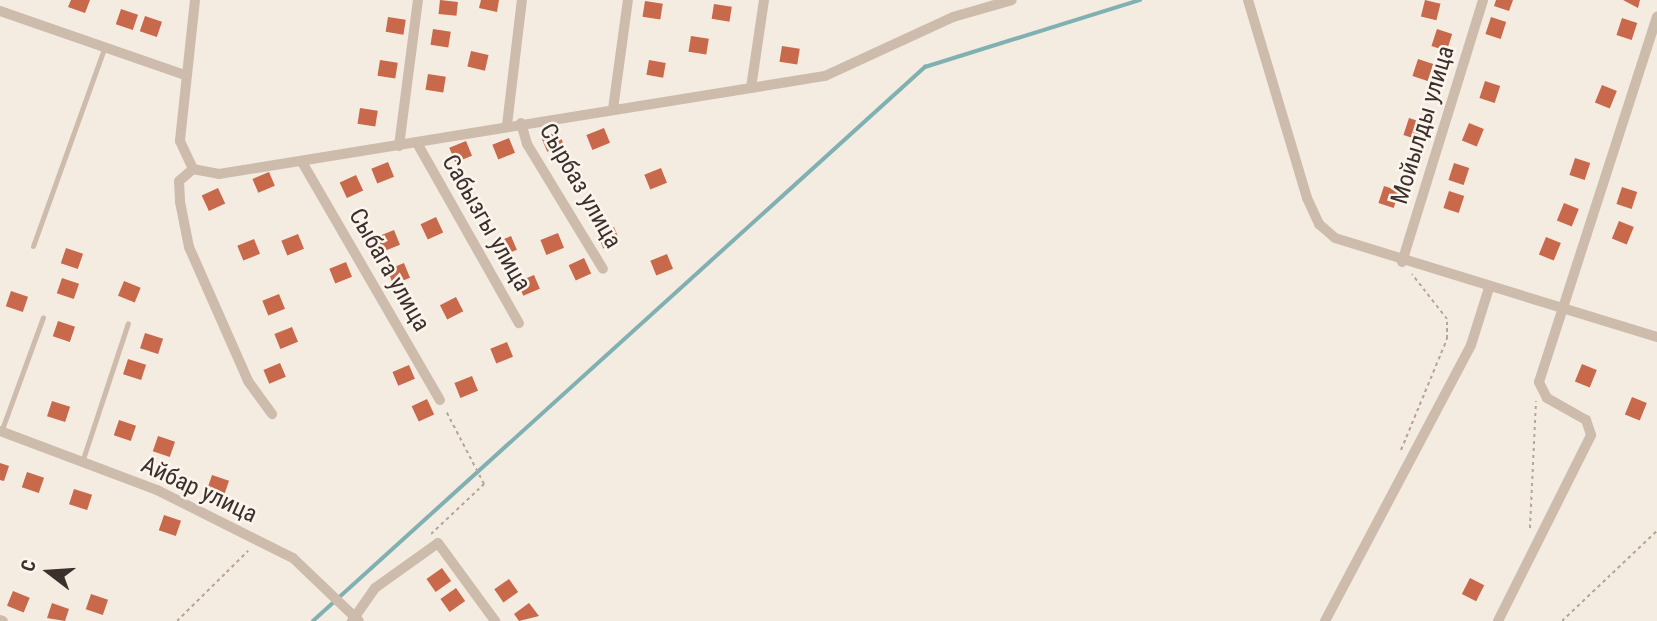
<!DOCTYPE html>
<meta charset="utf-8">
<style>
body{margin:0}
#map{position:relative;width:1657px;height:621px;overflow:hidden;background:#f4ebe1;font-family:"Roboto Condensed",sans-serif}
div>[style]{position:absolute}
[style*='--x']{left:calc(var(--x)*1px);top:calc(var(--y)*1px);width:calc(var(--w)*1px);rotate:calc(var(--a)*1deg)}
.stream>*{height:3.5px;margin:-1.75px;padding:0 1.75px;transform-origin:1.75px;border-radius:1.75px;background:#7fb0b2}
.building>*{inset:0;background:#c8694b;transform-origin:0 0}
.path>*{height:2px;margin-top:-1px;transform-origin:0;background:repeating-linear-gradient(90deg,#b9a596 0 3.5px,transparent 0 7px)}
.service>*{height:5px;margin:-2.5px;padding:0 2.5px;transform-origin:2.5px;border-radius:2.5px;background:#cdbbac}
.minor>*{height:10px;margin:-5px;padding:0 5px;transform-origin:5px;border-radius:5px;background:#cdbbac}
span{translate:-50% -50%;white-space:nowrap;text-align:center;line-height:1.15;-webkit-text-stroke:5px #fbf5ee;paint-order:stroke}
.street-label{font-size:24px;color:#3b302b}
.north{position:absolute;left:14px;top:537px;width:70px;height:70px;-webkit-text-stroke:5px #fbf5ee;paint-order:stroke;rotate:287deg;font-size:19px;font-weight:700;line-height:28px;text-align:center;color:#3b302b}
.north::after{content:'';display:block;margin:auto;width:24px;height:32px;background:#3b302b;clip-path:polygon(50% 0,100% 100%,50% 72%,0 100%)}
</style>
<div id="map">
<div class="stream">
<div style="--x:313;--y:621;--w:826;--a:-42.15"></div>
<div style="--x:925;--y:67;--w:225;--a:-17.3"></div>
</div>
<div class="building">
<div style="clip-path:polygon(71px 0,90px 0,85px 13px,68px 7px)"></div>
<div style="left:440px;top:0;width:18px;height:14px;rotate:6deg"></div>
<div style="clip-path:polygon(481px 0,499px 0,497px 12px,479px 8px)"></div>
<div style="left:1425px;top:0;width:16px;height:17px;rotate:14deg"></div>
<div style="clip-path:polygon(1496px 0,1513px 0,1509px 11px,1494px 6px)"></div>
<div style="clip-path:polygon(1623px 0,1640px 0,1638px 8px)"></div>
<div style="left:645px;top:1px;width:18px;height:16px;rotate:9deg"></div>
<div style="left:714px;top:4px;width:18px;height:15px;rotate:9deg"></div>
<div style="left:121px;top:9px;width:18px;height:16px;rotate:19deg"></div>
<div style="left:145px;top:16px;width:18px;height:16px;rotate:19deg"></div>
<div style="left:388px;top:17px;width:18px;height:15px;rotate:9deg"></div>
<div style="left:1491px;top:17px;width:16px;height:18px;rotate:18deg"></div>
<div style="left:1622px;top:18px;width:16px;height:18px;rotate:18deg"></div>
<div style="left:433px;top:29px;width:18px;height:16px;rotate:9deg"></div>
<div style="left:1437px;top:29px;width:16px;height:18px;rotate:18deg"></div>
<div style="left:691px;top:36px;width:18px;height:16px;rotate:9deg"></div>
<div style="left:782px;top:46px;width:18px;height:16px;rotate:9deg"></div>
<div style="left:471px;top:51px;width:18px;height:16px;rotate:13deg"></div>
<div style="left:1418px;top:59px;width:16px;height:18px;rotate:18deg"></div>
<div style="left:380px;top:60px;width:18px;height:16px;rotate:9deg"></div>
<div style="left:649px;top:60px;width:17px;height:15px;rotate:10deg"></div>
<div style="left:428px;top:74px;width:18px;height:16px;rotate:9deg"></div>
<div style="left:1485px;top:81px;width:16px;height:18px;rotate:18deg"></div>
<div style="left:1602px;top:85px;width:16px;height:19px;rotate:22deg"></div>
<div style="left:360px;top:108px;width:18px;height:16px;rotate:9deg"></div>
<div style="left:1409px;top:118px;width:16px;height:18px;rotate:18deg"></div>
<div style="left:1469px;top:123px;width:16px;height:19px;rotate:22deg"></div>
<div style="left:604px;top:128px;width:16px;height:19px;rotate:68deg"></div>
<div style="left:558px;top:131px;width:15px;height:18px;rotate:67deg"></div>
<div style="left:509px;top:138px;width:16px;height:18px;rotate:68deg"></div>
<div style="left:466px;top:141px;width:16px;height:18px;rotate:68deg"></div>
<div style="left:1575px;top:158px;width:16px;height:18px;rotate:18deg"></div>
<div style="left:388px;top:162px;width:16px;height:18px;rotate:68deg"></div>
<div style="left:1454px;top:163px;width:16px;height:18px;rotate:18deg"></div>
<div style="left:661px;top:168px;width:16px;height:18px;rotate:68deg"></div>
<div style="left:269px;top:172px;width:15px;height:18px;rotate:67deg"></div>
<div style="left:356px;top:175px;width:17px;height:18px;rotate:65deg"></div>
<div style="left:1384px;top:186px;width:16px;height:18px;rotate:18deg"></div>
<div style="left:1622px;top:187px;width:16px;height:18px;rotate:18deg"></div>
<div style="left:218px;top:188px;width:17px;height:18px;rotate:65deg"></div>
<div style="left:1449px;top:191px;width:16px;height:18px;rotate:18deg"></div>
<div style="left:1564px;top:203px;width:16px;height:19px;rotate:22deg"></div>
<div style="left:436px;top:217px;width:17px;height:17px;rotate:65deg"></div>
<div style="left:1619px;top:221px;width:16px;height:19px;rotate:22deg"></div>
<div style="left:614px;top:227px;width:16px;height:18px;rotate:68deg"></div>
<div style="left:394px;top:230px;width:16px;height:18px;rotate:68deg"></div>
<div style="left:558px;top:233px;width:16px;height:19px;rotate:68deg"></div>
<div style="left:298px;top:234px;width:16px;height:18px;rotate:68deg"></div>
<div style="left:511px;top:236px;width:15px;height:18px;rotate:67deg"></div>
<div style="left:1546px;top:237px;width:16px;height:19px;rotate:22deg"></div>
<div style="left:254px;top:239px;width:16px;height:18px;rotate:68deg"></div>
<div style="left:66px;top:248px;width:18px;height:16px;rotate:19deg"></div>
<div style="left:667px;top:254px;width:16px;height:18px;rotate:68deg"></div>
<div style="left:584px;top:258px;width:17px;height:17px;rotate:65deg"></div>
<div style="left:346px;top:262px;width:16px;height:18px;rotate:68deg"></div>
<div style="left:404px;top:263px;width:16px;height:18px;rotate:68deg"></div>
<div style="left:534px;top:275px;width:15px;height:18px;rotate:67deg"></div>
<div style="left:62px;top:278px;width:18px;height:16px;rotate:19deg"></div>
<div style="left:124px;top:281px;width:18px;height:16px;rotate:22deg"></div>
<div style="left:11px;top:291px;width:18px;height:16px;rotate:19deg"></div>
<div style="left:279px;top:294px;width:16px;height:18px;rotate:68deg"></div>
<div style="left:456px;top:297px;width:16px;height:18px;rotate:63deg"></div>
<div style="left:58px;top:321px;width:18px;height:16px;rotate:19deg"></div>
<div style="left:292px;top:327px;width:16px;height:19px;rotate:68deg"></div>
<div style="left:145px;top:333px;width:19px;height:16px;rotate:18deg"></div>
<div style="left:507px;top:342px;width:16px;height:18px;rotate:68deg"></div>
<div style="left:128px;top:359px;width:19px;height:16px;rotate:18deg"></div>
<div style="left:280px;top:363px;width:15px;height:18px;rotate:67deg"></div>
<div style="left:1582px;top:364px;width:16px;height:19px;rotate:22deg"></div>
<div style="left:409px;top:365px;width:15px;height:18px;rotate:67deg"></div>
<div style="left:472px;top:376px;width:16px;height:19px;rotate:68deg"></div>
<div style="left:1632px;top:397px;width:16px;height:19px;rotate:22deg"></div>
<div style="left:427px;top:399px;width:17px;height:17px;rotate:65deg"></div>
<div style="left:52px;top:401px;width:19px;height:16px;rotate:18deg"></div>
<div style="left:119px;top:420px;width:18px;height:16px;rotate:19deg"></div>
<div style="left:158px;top:436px;width:18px;height:16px;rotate:19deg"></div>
<div style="clip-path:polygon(0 463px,9px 466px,4px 481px,0 480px)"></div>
<div style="left:27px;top:472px;width:18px;height:16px;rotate:19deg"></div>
<div style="left:212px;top:475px;width:18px;height:16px;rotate:19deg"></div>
<div style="left:74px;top:489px;width:19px;height:16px;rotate:18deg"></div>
<div style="left:164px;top:515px;width:18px;height:16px;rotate:19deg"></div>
<div style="left:442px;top:568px;width:16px;height:19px;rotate:55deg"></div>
<div style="left:1470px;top:578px;width:16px;height:18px;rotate:27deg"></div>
<div style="left:509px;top:579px;width:16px;height:18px;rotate:55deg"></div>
<div style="left:456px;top:588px;width:16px;height:19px;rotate:55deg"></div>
<div style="left:13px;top:591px;width:18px;height:16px;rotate:22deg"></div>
<div style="left:91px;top:594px;width:18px;height:16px;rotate:19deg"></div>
<div style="clip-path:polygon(52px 603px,69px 609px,65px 621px,47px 618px)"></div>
<div style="clip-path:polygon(529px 603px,539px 616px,519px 621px,514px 614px)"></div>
</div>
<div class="path">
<div style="--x:1401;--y:450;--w:120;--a:-67.5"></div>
<div style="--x:1447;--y:339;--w:20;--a:-90"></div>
<div style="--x:1447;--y:319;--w:57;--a:-127.9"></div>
<div style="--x:1530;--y:528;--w:127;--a:-87.3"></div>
<div style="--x:431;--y:534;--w:73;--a:-43.3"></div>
<div style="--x:484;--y:484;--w:82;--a:-117.5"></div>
<div style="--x:177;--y:621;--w:100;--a:-44.6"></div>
<div style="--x:1562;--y:621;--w:131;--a:-43.5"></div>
</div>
<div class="service">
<div style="--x:33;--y:246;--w:209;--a:-70.2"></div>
<div style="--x:1;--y:432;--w:122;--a:-69.9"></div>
<div style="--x:82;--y:462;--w:146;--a:-71.7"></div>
</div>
<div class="minor">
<div style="--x:195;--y:0;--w:142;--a:96.1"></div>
<div style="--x:180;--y:141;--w:31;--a:65"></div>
<div style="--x:193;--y:169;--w:18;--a:139"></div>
<div style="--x:179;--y:181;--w:21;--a:87"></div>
<div style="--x:180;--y:202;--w:46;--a:78.7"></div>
<div style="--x:189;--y:247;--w:146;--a:66.2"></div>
<div style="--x:248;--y:381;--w:41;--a:54"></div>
<div style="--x:1248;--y:0;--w:207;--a:73.4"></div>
<div style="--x:1307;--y:198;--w:29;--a:65"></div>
<div style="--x:1319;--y:224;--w:21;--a:41"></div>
<div style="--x:1335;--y:238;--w:337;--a:17.1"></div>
<div style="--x:0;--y:11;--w:196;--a:19.1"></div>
<div style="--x:751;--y:88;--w:89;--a:-81.6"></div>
<div style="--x:613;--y:109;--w:110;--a:-82.2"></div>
<div style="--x:521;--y:123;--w:22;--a:74"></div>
<div style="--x:527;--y:144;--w:146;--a:58.7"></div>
<div style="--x:507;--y:125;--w:126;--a:-83.2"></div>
<div style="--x:417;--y:143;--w:207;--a:60.5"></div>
<div style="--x:399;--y:146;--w:147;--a:-82.6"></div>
<div style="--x:302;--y:162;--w:275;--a:59.9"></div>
<div style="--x:193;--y:169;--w:26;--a:11"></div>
<div style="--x:219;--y:174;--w:614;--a:-9.19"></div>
<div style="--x:825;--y:76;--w:141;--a:-24.7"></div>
<div style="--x:953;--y:17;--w:61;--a:-16.1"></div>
<div style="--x:1402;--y:262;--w:274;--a:-72.8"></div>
<div style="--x:0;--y:431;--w:168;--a:20.6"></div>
<div style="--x:157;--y:490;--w:152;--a:26.6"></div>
<div style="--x:293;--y:558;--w:91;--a:43.7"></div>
<div style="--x:0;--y:620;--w:3;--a:18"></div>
<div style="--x:352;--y:621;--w:40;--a:-55.1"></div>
<div style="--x:375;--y:588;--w:77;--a:-35.5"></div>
<div style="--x:438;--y:543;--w:97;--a:53.8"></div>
<div style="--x:1325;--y:621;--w:312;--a:-62.1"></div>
<div style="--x:1471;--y:345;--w:60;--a:-72.5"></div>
<div style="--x:1498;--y:621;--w:208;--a:-63.4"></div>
<div style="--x:1591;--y:435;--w:16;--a:-108"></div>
<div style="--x:1586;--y:420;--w:45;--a:-150.6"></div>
<div style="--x:1547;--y:398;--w:18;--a:-117"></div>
<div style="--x:1539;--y:382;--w:384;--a:-72.1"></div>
</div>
<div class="street-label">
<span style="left:1423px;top:125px;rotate:-73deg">Мойылды улица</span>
<span style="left:580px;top:186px;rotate:60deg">Сырбаз улица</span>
<span style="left:486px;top:223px;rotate:60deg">Сабызгы улица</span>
<span style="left:389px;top:270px;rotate:60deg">Сыбага улица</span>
<span style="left:199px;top:490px;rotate:25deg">Айбар улица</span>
</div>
<div class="north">С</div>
</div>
